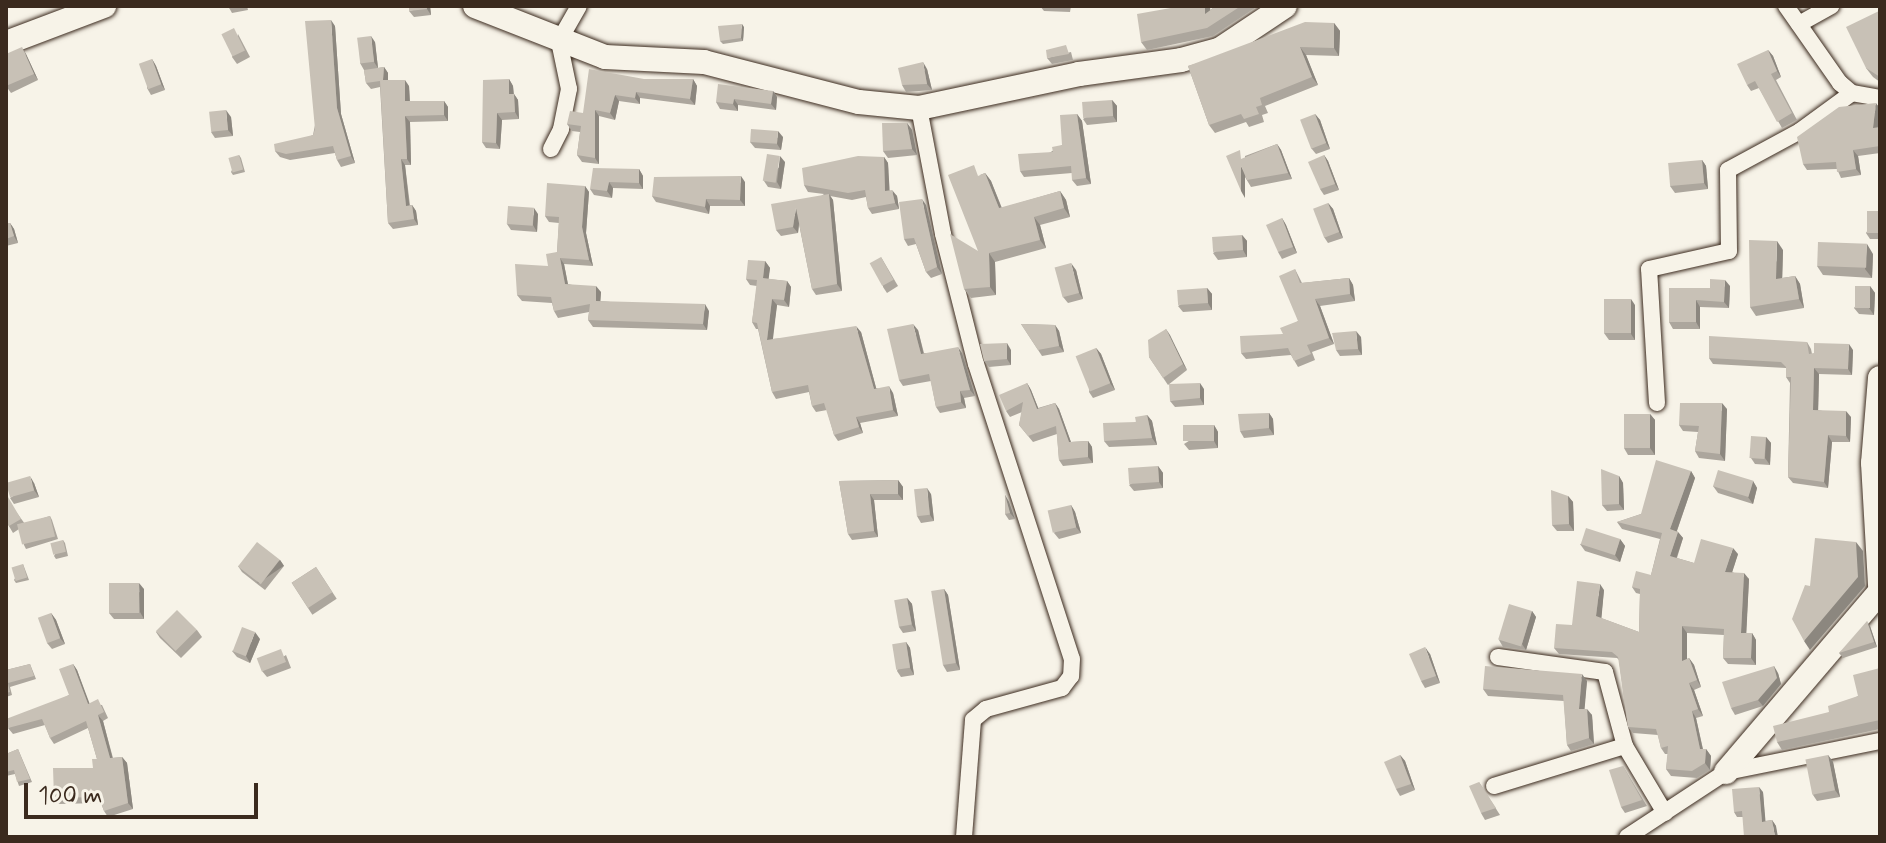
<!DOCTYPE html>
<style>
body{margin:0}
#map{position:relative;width:1886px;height:843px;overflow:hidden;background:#f7f3e8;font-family:Mynerve,sans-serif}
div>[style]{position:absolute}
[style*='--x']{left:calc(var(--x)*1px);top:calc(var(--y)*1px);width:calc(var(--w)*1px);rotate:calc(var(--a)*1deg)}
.roads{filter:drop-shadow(0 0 2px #3b2a1e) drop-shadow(0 0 2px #3b2a1e)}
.street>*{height:16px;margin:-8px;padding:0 8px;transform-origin:8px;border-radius:8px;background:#f7f3e8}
.secondary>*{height:24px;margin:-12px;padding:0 12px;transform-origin:12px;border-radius:12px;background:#f7f3e8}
.wall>*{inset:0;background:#aca69d;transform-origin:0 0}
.shaded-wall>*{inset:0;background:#8c877f;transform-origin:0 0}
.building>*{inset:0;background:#c8c1b6;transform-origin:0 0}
span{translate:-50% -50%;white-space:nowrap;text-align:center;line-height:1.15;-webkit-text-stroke:8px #f7f3e8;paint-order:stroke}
.frame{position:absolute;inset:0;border:8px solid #3b2a1e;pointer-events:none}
.scale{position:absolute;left:24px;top:783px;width:234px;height:36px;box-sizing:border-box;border:4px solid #3b2a1e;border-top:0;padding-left:10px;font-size:24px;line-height:28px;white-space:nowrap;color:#3b2a1e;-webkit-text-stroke:6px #f7f3e8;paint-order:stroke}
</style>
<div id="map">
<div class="roads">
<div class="street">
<div style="--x:1786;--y:6;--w:94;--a:55"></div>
<div style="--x:1840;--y:83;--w:16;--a:40"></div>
<div style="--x:1852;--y:93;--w:28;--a:10"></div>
<div style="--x:1799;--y:24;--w:37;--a:-29"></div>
<div style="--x:919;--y:108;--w:128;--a:79.2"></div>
<div style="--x:943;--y:234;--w:134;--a:75.8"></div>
<div style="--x:976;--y:364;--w:310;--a:72"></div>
<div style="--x:1072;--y:659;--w:17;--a:93"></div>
<div style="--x:1071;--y:676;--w:15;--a:127"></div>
<div style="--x:1062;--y:688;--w:79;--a:164.6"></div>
<div style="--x:986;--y:709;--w:17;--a:140"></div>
<div style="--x:973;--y:720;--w:117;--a:94.4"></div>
<div style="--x:551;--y:149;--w:22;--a:-63"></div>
<div style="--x:561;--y:129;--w:41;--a:-78.7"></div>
<div style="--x:569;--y:89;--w:49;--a:-101.8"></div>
<div style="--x:559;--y:41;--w:40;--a:-60.3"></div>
<div style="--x:1657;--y:403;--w:134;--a:-93.4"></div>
<div style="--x:1649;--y:269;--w:82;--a:-12.7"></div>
<div style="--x:1729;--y:251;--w:81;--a:-90.7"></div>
<div style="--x:1728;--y:170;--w:82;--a:-28.4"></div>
<div style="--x:1800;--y:131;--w:64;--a:-36.2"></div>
<div style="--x:1498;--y:657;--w:108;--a:8"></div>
<div style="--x:1605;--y:672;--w:77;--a:74.9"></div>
<div style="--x:1625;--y:746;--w:78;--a:59.2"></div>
<div style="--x:1494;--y:786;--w:137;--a:-17"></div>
<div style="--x:1627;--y:837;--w:118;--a:-33.3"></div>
<div style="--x:1726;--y:772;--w:157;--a:-11.4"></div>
</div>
<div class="secondary">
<div style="--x:475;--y:6;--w:140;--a:21.4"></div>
<div style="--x:605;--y:57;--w:99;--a:2.9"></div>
<div style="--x:704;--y:62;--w:160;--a:14.5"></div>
<div style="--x:859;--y:102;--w:60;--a:5.7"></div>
<div style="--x:919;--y:108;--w:164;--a:-12"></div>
<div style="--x:1079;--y:74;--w:103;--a:-7.8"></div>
<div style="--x:1181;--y:60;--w:39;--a:-15"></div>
<div style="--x:1219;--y:50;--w:79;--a:-33.7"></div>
<div style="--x:6;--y:43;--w:105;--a:-20.7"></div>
<div style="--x:1880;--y:378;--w:85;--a:94.7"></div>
<div style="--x:1873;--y:463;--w:123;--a:86.7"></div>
<div style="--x:1726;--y:772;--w:237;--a:-49.5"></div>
</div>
</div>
<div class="wall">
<div style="clip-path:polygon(228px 6px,247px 6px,248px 10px,232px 13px)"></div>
<div style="clip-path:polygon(430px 6px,431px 15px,414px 17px,409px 11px)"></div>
<div style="clip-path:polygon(1040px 6px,1071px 6px,1070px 12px,1044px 11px)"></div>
<div style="clip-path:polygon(1216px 6px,1258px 6px,1213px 36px,1147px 50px,1141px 42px,1210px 10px)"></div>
<div style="clip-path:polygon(1880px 12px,1880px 82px,1873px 77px,1866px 68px)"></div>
<div style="clip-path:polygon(1334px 23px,1340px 31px,1339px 56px,1306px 55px,1318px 85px,1265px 106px,1268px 113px,1262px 115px,1264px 122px,1249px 127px,1246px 122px,1215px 133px,1209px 125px,1188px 66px)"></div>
<div style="clip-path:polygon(335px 26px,341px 114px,355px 163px,341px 167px,337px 160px,335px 153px,290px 160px,280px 157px,275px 151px,313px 135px)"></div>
<div style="clip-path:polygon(744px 27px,743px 41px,723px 44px,720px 41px)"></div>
<div style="clip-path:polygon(238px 34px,250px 57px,237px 64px,232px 57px)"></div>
<div style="clip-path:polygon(375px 42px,378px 68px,384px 67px,388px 73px,388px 80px,409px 86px,410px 101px,444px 101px,448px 107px,448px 121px,410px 122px,411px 165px,405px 165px,410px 205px,412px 205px,416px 211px,418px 225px,393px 229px,388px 223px,380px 87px,371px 89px,366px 83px,364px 70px,360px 63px)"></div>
<div style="clip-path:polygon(1768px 50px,1773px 56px,1781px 77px,1776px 80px,1797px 120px,1782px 128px,1759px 88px,1751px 91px,1747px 85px)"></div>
<div style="clip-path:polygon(1071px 52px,1073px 60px,1052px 64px,1047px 58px)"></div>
<div style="clip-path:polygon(26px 54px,38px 80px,11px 93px,6px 86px)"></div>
<div style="clip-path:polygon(152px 59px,156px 66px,165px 90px,151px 95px,147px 88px)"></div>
<div style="clip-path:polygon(927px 69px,932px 90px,906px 92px,902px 85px)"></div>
<div style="clip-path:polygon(509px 79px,513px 86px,514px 94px,518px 100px,519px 119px,502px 120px,500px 149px,486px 148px,482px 142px)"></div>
<div style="clip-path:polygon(644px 79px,693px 79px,697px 86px,695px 105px,640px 98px,640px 104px,619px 101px,615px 120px,599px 116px,599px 164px,582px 162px,577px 155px,580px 132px,572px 131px,567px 124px,583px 113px)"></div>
<div style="clip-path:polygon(773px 91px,777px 97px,776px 110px,738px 105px,738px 111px,720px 109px,716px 102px)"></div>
<div style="clip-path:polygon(1112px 100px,1117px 106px,1117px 122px,1087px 125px,1083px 119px)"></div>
<div style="clip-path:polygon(1880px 109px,1878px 127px,1880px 127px,1880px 153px,1858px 156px,1861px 175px,1841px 178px,1837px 169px,1807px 170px,1803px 164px)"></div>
<div style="clip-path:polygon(1077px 114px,1082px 121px,1091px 184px,1077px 186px,1072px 180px,1072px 173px,1024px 177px,1020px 171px,1062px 145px)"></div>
<div style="clip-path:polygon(1315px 114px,1320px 120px,1330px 149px,1316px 154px,1311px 148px)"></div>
<div style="clip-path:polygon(231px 117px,233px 136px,215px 138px,211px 132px)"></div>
<div style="clip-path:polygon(907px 123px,912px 130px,917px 155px,888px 158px,883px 151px)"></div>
<div style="clip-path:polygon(783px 137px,781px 150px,755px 148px,750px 142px)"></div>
<div style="clip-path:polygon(1277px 144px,1281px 150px,1292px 179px,1251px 187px,1245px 177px,1245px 198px,1245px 156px)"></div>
<div style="clip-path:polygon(239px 155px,241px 158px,245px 172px,233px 175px,231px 172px)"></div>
<div style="clip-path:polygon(1324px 155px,1328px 161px,1339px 190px,1324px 195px,1320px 189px)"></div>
<div style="clip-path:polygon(884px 157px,888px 163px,889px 190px,897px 196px,899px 209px,872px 214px,868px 208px,866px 197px,852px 200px,830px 196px,833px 200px,842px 291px,816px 295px,812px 289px,799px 224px,798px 233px,781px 236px,776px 230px,824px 194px,808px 192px,804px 185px)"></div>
<div style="clip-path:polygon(1702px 160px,1706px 166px,1708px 189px,1675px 193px,1670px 186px)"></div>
<div style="clip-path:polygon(785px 162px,781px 189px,768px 187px,764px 181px)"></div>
<div style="clip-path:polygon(639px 169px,643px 176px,643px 189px,613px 188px,612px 198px,594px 195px,590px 189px)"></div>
<div style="clip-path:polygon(985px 173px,991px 181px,1002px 208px,1060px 191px,1066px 200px,1070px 217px,1040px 225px,1046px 248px,995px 262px,996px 295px,971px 298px,964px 289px,978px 251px,980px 175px)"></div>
<div style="clip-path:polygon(745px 182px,745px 206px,710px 206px,709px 214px,656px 202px,652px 196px)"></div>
<div style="clip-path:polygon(585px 186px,589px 192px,586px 233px,593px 266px,564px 264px,568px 284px,601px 292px,600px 301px,709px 311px,707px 330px,593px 327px,588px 320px,589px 312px,558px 318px,554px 311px,552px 303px,522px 301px,517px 295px,548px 266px,557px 252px,559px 223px,549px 222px,545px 216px)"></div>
<div style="clip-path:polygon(1328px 203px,1333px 209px,1343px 238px,1328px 243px,1324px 237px)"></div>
<div style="clip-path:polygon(926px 205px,942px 274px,931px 278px,926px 272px,916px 244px,908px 246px,904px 239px)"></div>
<div style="clip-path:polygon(1880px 211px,1880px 239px,1870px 239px,1866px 233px)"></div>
<div style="clip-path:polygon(538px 214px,537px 232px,511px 230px,507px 224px)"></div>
<div style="clip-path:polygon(1282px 218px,1286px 225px,1297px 253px,1282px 259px,1278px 252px)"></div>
<div style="clip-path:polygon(10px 223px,14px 229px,18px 243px,6px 246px,6px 224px)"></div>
<div style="clip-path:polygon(1242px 235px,1247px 241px,1247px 257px,1218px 260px,1213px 253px)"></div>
<div style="clip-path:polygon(1783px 250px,1782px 278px,1795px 276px,1800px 284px,1804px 308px,1756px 316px,1750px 307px)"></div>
<div style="clip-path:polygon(1873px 254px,1872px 278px,1823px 275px,1817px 266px)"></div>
<div style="clip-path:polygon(881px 257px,898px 286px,887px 293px,883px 287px)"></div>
<div style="clip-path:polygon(765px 261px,770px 268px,768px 279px,787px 281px,791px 287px,789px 307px,777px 305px,772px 339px,861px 332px,876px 388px,893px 393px,898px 416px,860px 423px,863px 433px,838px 441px,834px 435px,827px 410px,816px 412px,812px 406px,809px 392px,776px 399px,772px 392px,758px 329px,756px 329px,752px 322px,757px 286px,750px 285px,746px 279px)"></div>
<div style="clip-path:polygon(1295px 269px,1302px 283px,1349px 278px,1353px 285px,1355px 301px,1320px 306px,1334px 344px,1312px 352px,1315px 360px,1298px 367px,1291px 355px,1246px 359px,1241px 353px,1283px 334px,1298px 321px)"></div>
<div style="clip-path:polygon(1076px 270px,1083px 299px,1068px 303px,1063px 297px)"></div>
<div style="clip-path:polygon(1730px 286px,1729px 308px,1700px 307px,1700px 329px,1673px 329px,1669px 322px,1710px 288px)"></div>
<div style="clip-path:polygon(1870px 286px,1875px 293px,1874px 315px,1859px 314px,1854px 308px)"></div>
<div style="clip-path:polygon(1207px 288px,1212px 294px,1212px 310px,1183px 312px,1178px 306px)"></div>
<div style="clip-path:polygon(1635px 305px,1635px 340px,1609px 340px,1604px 333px)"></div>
<div style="clip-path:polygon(1021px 324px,1055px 325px,1059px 331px,1064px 352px,1042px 356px)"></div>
<div style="clip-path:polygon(1166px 329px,1187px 370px,1168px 385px,1149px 357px)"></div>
<div style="clip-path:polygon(918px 330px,924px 353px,962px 353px,975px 396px,964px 398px,966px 408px,940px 413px,936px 407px,931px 381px,903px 386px,899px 380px)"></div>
<div style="clip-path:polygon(1361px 337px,1362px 355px,1340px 356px,1336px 350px)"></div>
<div style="clip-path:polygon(1807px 342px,1811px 349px,1812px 354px,1853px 350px,1852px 375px,1819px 374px,1818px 410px,1851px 417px,1850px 442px,1832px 442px,1828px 488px,1793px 483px,1788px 477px,1790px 383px,1786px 377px,1786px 368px,1713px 364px,1709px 358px)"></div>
<div style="clip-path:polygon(1096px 348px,1101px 354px,1115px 390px,1093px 398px,1089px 392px)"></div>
<div style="clip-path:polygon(1011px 350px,1011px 365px,989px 367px,984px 361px)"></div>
<div style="clip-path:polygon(1027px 383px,1031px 390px,1038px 408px,1055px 403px,1059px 409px,1071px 442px,1088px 441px,1092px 447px,1093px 463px,1063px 466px,1059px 460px,1057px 434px,1033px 442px,1019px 425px,1022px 412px,1010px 417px,1006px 411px)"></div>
<div style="clip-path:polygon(1204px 389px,1204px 405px,1175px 407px,1170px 401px)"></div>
<div style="clip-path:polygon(1727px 409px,1725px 461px,1699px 458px,1695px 451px,1698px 432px,1683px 431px,1679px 425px)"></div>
<div style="clip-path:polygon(1269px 413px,1273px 419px,1274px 435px,1244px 438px,1240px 431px)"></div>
<div style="clip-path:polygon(1650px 414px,1655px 420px,1655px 455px,1628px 455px,1624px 448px)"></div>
<div style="clip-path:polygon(1147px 415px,1152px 421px,1157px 445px,1109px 447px,1104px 441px)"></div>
<div style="clip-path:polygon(1214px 425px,1218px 432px,1218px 448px,1189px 450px,1184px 444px)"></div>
<div style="clip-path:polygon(1766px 437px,1771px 443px,1770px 465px,1755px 464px,1751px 458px)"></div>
<div style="clip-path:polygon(1158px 466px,1163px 473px,1163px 488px,1134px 491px,1129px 485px)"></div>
<div style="clip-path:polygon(1691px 471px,1695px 478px,1677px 531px,1683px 538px,1677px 558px,1694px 563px,1738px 554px,1732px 572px,1749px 579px,1746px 633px,1752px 633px,1756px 640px,1756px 665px,1728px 664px,1723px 658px,1724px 635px,1687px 633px,1687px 659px,1689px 658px,1694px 665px,1701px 687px,1694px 690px,1703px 716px,1696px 718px,1703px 749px,1706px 749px,1711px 756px,1710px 770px,1697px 778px,1671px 776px,1666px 769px,1668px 754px,1665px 754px,1661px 748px,1658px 735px,1633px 733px,1628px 727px,1619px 660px,1617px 658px,1559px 654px,1554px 648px,1572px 625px,1604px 590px,1601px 618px,1639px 632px,1640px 594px,1636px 593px,1632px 587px,1651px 575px,1660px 539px,1622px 529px,1617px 522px,1641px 514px)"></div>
<div style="clip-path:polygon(1619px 476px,1623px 483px,1624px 510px,1607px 511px,1602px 505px)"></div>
<div style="clip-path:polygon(898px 480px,903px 487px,903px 500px,874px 500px,878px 537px,852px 540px,848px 534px,839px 481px)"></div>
<div style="clip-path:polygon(1753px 481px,1757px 488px,1753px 504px,1718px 493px,1713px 486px)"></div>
<div style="clip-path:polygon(34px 483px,39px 497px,14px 504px,10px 498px)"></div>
<div style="clip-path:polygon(931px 494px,934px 521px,921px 523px,917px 516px)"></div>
<div style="clip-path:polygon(1005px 495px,1009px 502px,1015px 519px,1009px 520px,1005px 514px)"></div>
<div style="clip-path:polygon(1568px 496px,1573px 502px,1574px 531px,1557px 531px,1552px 525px)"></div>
<div style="clip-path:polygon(6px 498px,25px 524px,50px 516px,52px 520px,58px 539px,26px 549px,24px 545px,19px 529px,13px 533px,6px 521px)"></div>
<div style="clip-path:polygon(1071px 505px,1075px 512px,1081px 533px,1059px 539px,1054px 533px)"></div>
<div style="clip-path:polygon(1620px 539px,1625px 546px,1620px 562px,1585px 551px,1580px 544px)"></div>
<div style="clip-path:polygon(63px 540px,65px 543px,68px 556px,56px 559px,54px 556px)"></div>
<div style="clip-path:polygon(280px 560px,284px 566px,265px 590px,242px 572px,238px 566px)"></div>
<div style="clip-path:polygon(23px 564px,29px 580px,16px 583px,14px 580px)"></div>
<div style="left:316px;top:567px;width:38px;height:29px;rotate:57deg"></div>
<div style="clip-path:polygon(144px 589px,144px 619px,114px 619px,109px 613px)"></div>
<div style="clip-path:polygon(944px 589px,948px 595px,960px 670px,947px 672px,943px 665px)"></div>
<div style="clip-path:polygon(907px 598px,912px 604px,916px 631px,903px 633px,899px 627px)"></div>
<div style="clip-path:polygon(1532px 611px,1536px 617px,1526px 650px,1503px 647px,1499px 640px)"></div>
<div style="clip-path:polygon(51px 613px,56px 620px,65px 644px,52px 649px,47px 643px)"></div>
<div style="clip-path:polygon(1870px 626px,1877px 647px,1843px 658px,1839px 653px)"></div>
<div style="clip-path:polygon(197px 630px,202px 637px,181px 658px,160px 638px,156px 632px)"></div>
<div style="clip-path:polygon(260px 639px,250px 663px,237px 657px,232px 651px)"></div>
<div style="clip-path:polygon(906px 642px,910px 648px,914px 675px,901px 677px,897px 671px)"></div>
<div style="clip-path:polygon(1430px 654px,1440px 683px,1425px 688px,1421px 681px)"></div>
<div style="clip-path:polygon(286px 655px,291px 668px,267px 677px,262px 671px)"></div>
<div style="clip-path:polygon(30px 664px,36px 679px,10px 687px,12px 695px,6px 697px,6px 670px)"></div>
<div style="clip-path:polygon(73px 664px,77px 670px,89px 704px,102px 705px,108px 718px,103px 721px,113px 758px,122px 757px,127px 763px,133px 809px,108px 817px,104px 811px,101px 803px,58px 804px,54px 798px,93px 768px,97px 759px,88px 728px,54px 744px,50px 738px,45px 725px,13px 734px,8px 728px,69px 695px)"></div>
<div style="clip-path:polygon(1880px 668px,1880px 729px,1782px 750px,1777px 742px,1858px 696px)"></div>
<div style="clip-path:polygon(1778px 673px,1781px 684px,1763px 706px,1735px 715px,1731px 708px)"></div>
<div style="clip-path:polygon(1587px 681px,1584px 709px,1592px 715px,1594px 744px,1571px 751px,1567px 745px,1564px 701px,1488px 696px,1483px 689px)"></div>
<div style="clip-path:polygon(18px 749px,32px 782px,19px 786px,15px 774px,6px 776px,6px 754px)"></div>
<div style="clip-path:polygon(1400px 755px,1405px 761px,1415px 790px,1400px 796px,1396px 789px)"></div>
<div style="clip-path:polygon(1828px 755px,1833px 762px,1840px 797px,1817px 801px,1813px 795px)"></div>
<div style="clip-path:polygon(1623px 766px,1647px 806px,1625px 813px,1621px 807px)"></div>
<div style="clip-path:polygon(1479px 782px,1500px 815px,1485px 820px,1481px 813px)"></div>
<div style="clip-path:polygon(1763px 792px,1765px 821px,1772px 820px,1776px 826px,1743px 817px,1737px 817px,1734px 812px)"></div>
</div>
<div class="shaded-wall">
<div style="clip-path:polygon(426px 6px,430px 6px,431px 15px,427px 9px)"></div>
<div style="clip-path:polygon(1205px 6px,1210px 6px,1211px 22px,1205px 14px)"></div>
<div style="clip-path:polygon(331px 20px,335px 26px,341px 114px,355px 163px,351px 156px,337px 108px)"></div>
<div style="clip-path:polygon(1334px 23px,1340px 31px,1339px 56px,1334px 48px)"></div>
<div style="clip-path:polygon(742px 24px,744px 27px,743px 41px,741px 38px)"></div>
<div style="clip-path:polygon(371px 36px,375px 42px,378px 68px,374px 62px)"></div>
<div style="clip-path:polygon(22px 47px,26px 54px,38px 80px,34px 74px)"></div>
<div style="clip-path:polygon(1300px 47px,1306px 55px,1318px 85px,1312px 77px)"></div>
<div style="clip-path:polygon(1768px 50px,1773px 56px,1781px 77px,1777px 71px)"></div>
<div style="clip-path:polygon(152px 59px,156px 66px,165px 90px,161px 84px)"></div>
<div style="clip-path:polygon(923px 62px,927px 69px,932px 90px,927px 84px)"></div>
<div style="clip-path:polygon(384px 67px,388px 73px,388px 86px,383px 80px)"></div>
<div style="clip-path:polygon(509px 79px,513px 86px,514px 101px,509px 94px)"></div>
<div style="clip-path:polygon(693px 79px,697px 86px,695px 105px,690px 99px)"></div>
<div style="clip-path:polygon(405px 80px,409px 86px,410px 107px,405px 101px)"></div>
<div style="clip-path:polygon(773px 91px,777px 97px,776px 110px,771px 104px)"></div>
<div style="clip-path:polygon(636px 92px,640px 98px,640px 104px,635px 98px)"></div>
<div style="clip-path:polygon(514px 94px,518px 100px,519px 119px,515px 112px)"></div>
<div style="clip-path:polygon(615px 95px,619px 101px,615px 120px,610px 113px)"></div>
<div style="clip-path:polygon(734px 99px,738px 105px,738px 111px,733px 104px)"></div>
<div style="clip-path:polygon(1112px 100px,1117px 106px,1117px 122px,1113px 116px)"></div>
<div style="clip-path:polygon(444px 101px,448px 107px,448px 121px,444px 115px)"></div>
<div style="clip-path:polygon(1876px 103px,1880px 109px,1877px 134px,1873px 128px)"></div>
<div style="clip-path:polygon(226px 110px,231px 117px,233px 136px,228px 130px)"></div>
<div style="clip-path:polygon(595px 110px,599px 116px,599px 164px,595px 158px)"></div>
<div style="clip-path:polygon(497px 113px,502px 120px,500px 149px,496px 143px)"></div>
<div style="clip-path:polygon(1077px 114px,1082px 121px,1091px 184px,1086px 178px)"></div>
<div style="clip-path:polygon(1315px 114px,1320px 120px,1330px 149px,1326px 143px)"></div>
<div style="clip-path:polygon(405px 116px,410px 122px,411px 165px,407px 159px)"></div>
<div style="clip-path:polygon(907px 123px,912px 130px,917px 155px,912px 149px)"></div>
<div style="clip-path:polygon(778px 131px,783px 137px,781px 150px,777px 144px)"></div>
<div style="clip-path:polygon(1277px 144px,1281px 150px,1292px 179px,1288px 173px)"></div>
<div style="clip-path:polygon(1853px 150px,1858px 156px,1861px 175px,1856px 169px)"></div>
<div style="clip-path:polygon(1324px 155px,1328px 161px,1339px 190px,1335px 184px)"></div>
<div style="clip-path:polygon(780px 156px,785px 162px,781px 189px,777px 182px)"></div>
<div style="clip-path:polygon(884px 157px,888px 163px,890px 197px,885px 191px)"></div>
<div style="clip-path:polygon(401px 159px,405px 165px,410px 212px,406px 206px)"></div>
<div style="clip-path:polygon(1702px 160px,1706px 166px,1708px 189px,1704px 183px)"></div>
<div style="clip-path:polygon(1241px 166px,1245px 173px,1245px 198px,1241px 191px)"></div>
<div style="clip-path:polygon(639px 169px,643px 176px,643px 189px,639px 183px)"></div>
<div style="clip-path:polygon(985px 173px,991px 181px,1005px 217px,999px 208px)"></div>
<div style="clip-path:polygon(741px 176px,745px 182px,745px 206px,740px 200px)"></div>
<div style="clip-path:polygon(609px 182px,613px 188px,612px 198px,607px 191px)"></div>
<div style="clip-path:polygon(585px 186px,589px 192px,586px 233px,593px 266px,589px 260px,582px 227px)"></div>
<div style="clip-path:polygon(892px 190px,897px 196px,899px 209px,895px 203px)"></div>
<div style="clip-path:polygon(1060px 191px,1066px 200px,1070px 217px,1064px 208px)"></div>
<div style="clip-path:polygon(829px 194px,833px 200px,842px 291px,837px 284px)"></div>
<div style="clip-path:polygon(706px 199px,710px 206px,709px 214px,705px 207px)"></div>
<div style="clip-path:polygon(922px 199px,926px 205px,942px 274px,937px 267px)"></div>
<div style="clip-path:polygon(1328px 203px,1333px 209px,1343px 238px,1339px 232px)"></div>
<div style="clip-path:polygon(412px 205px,416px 211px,418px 225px,414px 219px)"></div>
<div style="clip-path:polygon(534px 208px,538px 214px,537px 232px,533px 225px)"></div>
<div style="clip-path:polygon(796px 208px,800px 214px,798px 233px,793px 227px)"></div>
<div style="clip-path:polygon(1034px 217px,1040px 225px,1046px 248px,1040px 240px)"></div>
<div style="clip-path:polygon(1282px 218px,1286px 225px,1297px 253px,1293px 247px)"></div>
<div style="clip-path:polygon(10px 223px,14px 229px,18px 243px,14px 236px)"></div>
<div style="clip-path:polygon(1242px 235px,1247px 241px,1247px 257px,1243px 250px)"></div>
<div style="clip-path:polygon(1777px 241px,1783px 250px,1782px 287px,1776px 279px)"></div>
<div style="clip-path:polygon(1867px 244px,1873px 254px,1872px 278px,1865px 269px)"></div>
<div style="clip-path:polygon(989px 253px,995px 262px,996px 295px,990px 287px)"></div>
<div style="clip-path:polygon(560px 258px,564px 264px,569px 290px,565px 284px)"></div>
<div style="clip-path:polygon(765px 261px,770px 268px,768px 284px,763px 278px)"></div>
<div style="clip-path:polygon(1071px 263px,1076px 270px,1083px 299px,1079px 293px)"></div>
<div style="clip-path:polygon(1795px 276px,1800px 284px,1804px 308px,1799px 299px)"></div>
<div style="clip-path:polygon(1349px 278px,1353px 285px,1355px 301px,1350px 294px)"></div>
<div style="clip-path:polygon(1725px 280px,1730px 286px,1729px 308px,1724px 302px)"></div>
<div style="clip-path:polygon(787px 281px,791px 287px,789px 307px,784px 300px)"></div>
<div style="clip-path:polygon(596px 286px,601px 292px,600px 308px,596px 301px)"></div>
<div style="clip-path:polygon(1870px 286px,1875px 293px,1874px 315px,1869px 308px)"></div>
<div style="clip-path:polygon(1207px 288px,1212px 294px,1212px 310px,1208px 303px)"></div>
<div style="clip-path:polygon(772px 299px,777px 305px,772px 347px,767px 340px)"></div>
<div style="clip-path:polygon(1315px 299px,1320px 306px,1334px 344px,1329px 338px)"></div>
<div style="clip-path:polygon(1631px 299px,1635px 305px,1635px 340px,1631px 334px)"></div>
<div style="clip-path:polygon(1696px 300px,1700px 307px,1700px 329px,1696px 322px)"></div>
<div style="clip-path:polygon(705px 304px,709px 311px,707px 330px,703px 324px)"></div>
<div style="clip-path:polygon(913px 324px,918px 330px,925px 360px,921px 354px)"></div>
<div style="clip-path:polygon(1055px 325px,1059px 331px,1064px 352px,1059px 346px)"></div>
<div style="clip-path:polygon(856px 326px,861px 332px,878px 395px,874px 389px)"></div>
<div style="clip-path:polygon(1166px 329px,1170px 335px,1187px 370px,1183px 364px)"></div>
<div style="clip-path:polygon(1356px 331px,1361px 337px,1362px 355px,1358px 349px)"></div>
<div style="clip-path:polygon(1007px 343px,1011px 350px,1011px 365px,1007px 359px)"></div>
<div style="clip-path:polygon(1849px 344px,1853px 350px,1852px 375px,1848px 369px)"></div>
<div style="clip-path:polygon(958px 347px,962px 353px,975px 396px,970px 390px)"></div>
<div style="clip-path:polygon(1096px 348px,1101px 354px,1115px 390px,1110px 383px)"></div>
<div style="clip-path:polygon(1814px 368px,1819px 374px,1818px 416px,1813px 410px)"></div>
<div style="clip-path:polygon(1027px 383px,1031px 390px,1041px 415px,1037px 409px)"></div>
<div style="clip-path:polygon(1200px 383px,1204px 389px,1204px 405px,1200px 398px)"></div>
<div style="clip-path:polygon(889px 386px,893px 393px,898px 416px,893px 410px)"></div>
<div style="clip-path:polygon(960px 391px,964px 398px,966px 408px,961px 402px)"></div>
<div style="clip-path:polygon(1055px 403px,1059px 409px,1073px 448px,1069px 442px)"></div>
<div style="clip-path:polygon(1722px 403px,1727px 409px,1725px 461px,1720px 454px)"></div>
<div style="clip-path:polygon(1846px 411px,1851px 417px,1850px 442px,1846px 436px)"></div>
<div style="clip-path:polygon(1269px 413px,1273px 419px,1274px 435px,1269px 428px)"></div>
<div style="clip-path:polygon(1650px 414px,1655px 420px,1655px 455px,1650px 448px)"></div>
<div style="clip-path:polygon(1147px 415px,1152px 421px,1157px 445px,1152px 438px)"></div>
<div style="clip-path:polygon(856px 417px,860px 423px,863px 433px,859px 427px)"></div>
<div style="clip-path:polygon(1214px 425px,1218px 432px,1218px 448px,1214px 441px)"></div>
<div style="clip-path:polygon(1828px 435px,1832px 442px,1828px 488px,1824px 482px)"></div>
<div style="clip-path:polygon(1766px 437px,1771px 443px,1770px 465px,1765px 458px)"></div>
<div style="clip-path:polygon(1088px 441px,1092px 447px,1093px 463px,1088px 457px)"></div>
<div style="clip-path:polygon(1158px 466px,1163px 473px,1163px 488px,1159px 482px)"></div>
<div style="clip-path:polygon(1691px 471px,1695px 478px,1675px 536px,1670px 529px)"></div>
<div style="clip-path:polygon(30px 476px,34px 483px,39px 497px,34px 490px)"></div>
<div style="clip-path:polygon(1619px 476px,1623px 483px,1624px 510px,1619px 504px)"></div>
<div style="clip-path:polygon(898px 480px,903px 487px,903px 500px,898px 494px)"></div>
<div style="clip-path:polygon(1753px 481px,1757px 488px,1753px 504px,1748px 497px)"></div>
<div style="clip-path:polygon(927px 488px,931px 494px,934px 521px,930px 515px)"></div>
<div style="clip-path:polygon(870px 494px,874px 500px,878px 537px,874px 531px)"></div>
<div style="clip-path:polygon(1005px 495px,1009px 502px,1015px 519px,1010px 513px)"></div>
<div style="clip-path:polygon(1568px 496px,1573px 502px,1574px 531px,1569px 524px)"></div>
<div style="clip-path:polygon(1071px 505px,1075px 512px,1081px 533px,1076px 527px)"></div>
<div style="clip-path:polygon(1678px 532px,1683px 538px,1675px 562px,1670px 556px)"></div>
<div style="clip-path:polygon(1620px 539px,1625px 546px,1620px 562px,1615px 555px)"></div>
<div style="clip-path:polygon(1856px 542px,1863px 551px,1865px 586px,1810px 650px,1804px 641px)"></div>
<div style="clip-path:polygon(1733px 548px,1738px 554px,1730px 579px,1725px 572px)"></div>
<div style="left:280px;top:560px;width:7px;height:31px;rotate:56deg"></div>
<div style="clip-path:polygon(1744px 573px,1749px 579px,1746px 640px,1741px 633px)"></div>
<div style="clip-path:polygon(139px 583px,144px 589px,144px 619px,140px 612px)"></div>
<div style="clip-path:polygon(1600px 584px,1604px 590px,1601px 623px,1596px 616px)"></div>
<div style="clip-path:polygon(944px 589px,948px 595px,960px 670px,956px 663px)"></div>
<div style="clip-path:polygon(907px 598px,912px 604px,916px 631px,912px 625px)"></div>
<div style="clip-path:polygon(1532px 611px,1536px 617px,1526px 650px,1522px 644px)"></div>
<div style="clip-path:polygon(51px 613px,56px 620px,65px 644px,60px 638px)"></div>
<div style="clip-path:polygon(1867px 621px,1870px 626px,1877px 647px,1874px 642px)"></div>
<div style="clip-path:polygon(1682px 626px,1687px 633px,1687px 667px,1682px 661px)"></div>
<div style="clip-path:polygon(255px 632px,260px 639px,250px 663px,246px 656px)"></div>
<div style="clip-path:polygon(1752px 633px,1756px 640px,1756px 665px,1751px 658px)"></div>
<div style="clip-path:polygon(906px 642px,910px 648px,914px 675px,910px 668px)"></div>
<div style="clip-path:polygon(1425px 647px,1430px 654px,1440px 683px,1436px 676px)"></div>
<div style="clip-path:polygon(1689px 658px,1694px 665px,1701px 687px,1697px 680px)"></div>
<div style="clip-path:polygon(73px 664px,77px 670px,92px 710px,88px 704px)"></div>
<div style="clip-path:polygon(1774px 666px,1778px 673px,1781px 684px,1763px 706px,1758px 700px)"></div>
<div style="clip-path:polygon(1582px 674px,1587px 681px,1584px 716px,1579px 709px)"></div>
<div style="clip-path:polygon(1689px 683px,1694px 690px,1703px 716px,1698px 709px)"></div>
<div style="clip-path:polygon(1587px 709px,1592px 715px,1594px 744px,1589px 738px)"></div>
<div style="clip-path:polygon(1692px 711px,1696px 718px,1704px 755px,1700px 749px)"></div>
<div style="clip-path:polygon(98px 715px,103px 721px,114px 764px,110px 758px)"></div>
<div style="clip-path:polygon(1706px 749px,1711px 756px,1710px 770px,1705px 763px)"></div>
<div style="clip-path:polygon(1400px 755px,1405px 761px,1415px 790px,1411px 784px)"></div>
<div style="clip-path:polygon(1828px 755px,1833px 762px,1840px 797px,1835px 790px)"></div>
<div style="clip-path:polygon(122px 757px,127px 763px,133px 809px,128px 803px)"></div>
<div style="clip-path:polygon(1759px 787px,1763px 792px,1766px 827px,1762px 822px)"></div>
<div style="clip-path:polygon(1772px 820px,1776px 826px,1778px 837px,1775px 837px)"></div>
</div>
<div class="building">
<div style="clip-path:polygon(409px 6px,426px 6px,427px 9px,409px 11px)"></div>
<div style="clip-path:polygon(1182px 6px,1205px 6px,1205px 14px,1216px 6px,1241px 6px,1207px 28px,1141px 42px,1137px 14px)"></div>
<div style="clip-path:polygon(1879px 11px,1880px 12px,1880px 77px,1866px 68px,1846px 27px)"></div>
<div style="clip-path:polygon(331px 20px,337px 108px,351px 156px,337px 160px,333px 146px,286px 154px,275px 151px,274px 144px,313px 135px,315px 129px,305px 21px)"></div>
<div style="clip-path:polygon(1305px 22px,1334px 23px,1334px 48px,1300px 47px,1312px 77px,1260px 98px,1262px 105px,1256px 107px,1259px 114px,1244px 119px,1241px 114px,1209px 125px,1188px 66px)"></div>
<div style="clip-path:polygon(742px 24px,741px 38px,720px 41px,718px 26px)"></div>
<div style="left:234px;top:28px;width:25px;height:14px;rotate:64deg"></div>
<div style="left:371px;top:36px;width:26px;height:14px;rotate:83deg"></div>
<div style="clip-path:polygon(1066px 45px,1069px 54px,1047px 58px,1046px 50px)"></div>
<div style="clip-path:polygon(22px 47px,34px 74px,6px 86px,6px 54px)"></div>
<div style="clip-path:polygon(1768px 50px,1777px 71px,1771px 74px,1792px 113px,1777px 122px,1755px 81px,1747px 85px,1737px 64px)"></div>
<div style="left:152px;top:59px;width:27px;height:14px;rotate:70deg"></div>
<div style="clip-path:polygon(923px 62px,927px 84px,902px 85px,898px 68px)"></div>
<div style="clip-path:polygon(384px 67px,383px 80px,405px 80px,405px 101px,444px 101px,444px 115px,405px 116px,407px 159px,401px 159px,406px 206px,412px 205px,414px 219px,388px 223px,380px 81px,366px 83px,364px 70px)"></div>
<div style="clip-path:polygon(589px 69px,644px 79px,693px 79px,690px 99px,636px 92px,635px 98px,615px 95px,610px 113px,595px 110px,595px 158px,577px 155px,581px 126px,567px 124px,570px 111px,583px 113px)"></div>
<div style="clip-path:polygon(509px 79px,509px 94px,514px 94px,515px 112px,497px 113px,496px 143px,482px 142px,483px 80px)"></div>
<div style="clip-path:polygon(718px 84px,773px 91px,771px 104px,734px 99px,733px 104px,716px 102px)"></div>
<div style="left:1112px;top:100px;width:16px;height:30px;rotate:86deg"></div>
<div style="clip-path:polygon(1876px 103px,1873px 128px,1880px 127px,1880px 146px,1853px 150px,1856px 169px,1837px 172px,1836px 162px,1803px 164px,1797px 137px,1839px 107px)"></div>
<div style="left:226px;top:110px;width:20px;height:17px;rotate:84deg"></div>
<div style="clip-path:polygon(1077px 114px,1086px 178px,1072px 180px,1071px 166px,1020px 171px,1018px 154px,1053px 152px,1052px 147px,1062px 145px,1060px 115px)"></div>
<div style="left:1315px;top:114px;width:31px;height:16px;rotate:69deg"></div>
<div style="clip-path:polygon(882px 123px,907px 123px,912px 149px,883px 151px)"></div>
<div style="left:751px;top:129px;width:27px;height:13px;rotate:4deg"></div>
<div style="clip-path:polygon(1277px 144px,1288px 173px,1247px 180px,1241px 166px,1241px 191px,1226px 156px,1240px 150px,1241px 159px)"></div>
<div style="left:767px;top:154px;width:13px;height:27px;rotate:9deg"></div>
<div style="left:239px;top:155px;width:15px;height:11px;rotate:74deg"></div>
<div style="clip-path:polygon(1324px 155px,1335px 184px,1320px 189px,1308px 162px)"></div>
<div style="clip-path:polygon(858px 156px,884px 157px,885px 191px,892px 190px,895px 203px,868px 208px,865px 190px,848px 193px,804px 185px,802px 168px)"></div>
<div style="left:1702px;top:160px;width:23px;height:34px;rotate:85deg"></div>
<div style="clip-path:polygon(974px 165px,978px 176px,985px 173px,999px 208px,1060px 191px,1064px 208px,1034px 217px,1040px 240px,989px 253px,990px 287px,964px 289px,950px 234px,978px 251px,948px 175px)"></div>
<div style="clip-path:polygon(593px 168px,639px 169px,639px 183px,609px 182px,607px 191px,590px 189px)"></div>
<div style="clip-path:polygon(741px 176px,740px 200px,706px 199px,705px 207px,652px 196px,654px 177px)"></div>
<div style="clip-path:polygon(547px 183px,585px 186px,582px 227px,589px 260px,560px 258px,565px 284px,596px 286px,596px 301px,705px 304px,703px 324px,588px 320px,590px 304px,554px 311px,551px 297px,517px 295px,515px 264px,548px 266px,546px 254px,557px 252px,559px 217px,545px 216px)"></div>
<div style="clip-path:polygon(829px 194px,837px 284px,812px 289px,796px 208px,793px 227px,776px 230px,771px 204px)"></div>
<div style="clip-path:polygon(922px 199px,937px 267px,926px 272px,914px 238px,904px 239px,899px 202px)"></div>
<div style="left:1328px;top:203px;width:31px;height:16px;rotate:69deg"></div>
<div style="left:508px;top:206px;width:26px;height:18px;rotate:4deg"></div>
<div style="left:1867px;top:211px;width:13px;height:22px"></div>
<div style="clip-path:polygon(1282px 218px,1293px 247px,1278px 252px,1266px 225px)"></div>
<div style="clip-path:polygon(10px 223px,14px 236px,6px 239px,6px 224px)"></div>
<div style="left:1242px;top:235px;width:15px;height:30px;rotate:86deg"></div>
<div style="clip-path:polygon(1749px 240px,1777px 241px,1776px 279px,1795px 276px,1799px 299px,1750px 307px)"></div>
<div style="left:1818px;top:242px;width:49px;height:24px;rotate:2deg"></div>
<div style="left:881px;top:257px;width:26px;height:13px;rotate:61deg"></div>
<div style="clip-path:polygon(748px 260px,765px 261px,763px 278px,787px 281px,784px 300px,772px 299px,767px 340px,856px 326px,874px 389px,889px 386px,893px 410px,856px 417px,859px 427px,834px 435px,824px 403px,812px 406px,808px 385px,772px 392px,757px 323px,752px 322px,757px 280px,746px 279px)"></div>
<div style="left:1071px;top:263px;width:31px;height:17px;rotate:75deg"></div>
<div style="clip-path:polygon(1295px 269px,1300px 283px,1349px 278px,1350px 294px,1315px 299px,1329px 338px,1307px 345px,1311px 354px,1294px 361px,1288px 348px,1241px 353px,1240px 336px,1283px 334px,1280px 328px,1298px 321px,1279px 276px)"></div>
<div style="clip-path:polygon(1710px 279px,1725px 280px,1724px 302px,1696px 300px,1696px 322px,1669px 322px,1669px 288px,1710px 288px)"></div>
<div style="left:1855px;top:286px;width:15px;height:22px"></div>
<div style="left:1207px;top:288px;width:15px;height:30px;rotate:86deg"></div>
<div style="left:1604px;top:299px;width:27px;height:34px"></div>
<div style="clip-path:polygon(913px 324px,921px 354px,958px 347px,970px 390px,960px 391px,961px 402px,936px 407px,929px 374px,899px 380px,887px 329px)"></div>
<div style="clip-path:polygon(1021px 324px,1055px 325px,1059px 346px,1038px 350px)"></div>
<div style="clip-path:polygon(1166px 329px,1183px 364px,1163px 378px,1149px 357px,1148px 340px)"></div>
<div style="clip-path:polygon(1356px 331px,1358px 349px,1336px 350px,1332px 333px)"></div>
<div style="clip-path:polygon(1709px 336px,1807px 342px,1809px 354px,1814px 353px,1814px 343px,1849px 344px,1848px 369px,1814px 368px,1813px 410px,1846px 411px,1846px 436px,1828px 435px,1824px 482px,1788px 477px,1791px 377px,1786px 377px,1786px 367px,1781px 362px,1709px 358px)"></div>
<div style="clip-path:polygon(1007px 343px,1007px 359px,984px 361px,980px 344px)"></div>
<div style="left:1096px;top:348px;width:38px;height:22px;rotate:68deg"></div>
<div style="clip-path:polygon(1027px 383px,1037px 409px,1055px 403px,1069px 442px,1088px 441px,1088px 457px,1059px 460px,1056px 426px,1028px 436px,1019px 425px,1023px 402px,1006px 411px,999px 395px)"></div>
<div style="clip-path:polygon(1200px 383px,1200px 398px,1170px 401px,1169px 384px)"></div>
<div style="clip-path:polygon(1680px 403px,1722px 403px,1720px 454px,1695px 451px,1699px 426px,1679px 425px)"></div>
<div style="clip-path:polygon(1269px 413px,1269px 428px,1240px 431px,1238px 414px)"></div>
<div style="left:1624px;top:414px;width:26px;height:34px"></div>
<div style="clip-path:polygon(1147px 415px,1152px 438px,1104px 441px,1103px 423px,1136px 422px,1135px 417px)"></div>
<div style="left:1214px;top:425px;width:16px;height:31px;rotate:90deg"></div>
<div style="left:1751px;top:436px;width:15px;height:22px;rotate:4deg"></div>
<div style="clip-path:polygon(1656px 460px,1691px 471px,1670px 529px,1678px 532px,1670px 556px,1694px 563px,1701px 539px,1733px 548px,1725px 572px,1744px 573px,1741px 633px,1752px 633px,1751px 658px,1723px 658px,1724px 629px,1682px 626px,1682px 661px,1689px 658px,1697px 680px,1689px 683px,1698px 709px,1692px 711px,1700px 749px,1706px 749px,1705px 763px,1692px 771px,1666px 769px,1668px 746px,1661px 748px,1656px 729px,1628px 727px,1618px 657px,1612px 652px,1554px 648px,1556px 624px,1572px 625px,1577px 581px,1600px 584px,1596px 616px,1639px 632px,1640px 589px,1632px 587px,1636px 571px,1651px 575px,1662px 533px,1617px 522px,1641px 514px)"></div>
<div style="left:1158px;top:466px;width:16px;height:30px;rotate:86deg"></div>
<div style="clip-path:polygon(1601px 469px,1619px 476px,1619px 504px,1602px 505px)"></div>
<div style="left:1718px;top:470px;width:37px;height:17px;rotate:17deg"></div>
<div style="left:30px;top:476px;width:15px;height:25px;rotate:74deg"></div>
<div style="clip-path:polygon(898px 480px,898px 494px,870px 494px,874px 531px,848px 534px,839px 481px)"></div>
<div style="left:927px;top:488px;width:27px;height:13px;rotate:84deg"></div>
<div style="clip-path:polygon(1551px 490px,1568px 496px,1569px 524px,1552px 525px)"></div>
<div style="clip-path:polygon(1005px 495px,1010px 513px,1005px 514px)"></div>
<div style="clip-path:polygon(8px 497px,21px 519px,9px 526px,6px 521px,6px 498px)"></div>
<div style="left:1071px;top:505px;width:23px;height:24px;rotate:77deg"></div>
<div style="left:50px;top:516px;width:21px;height:34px;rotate:76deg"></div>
<div style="left:1586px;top:528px;width:36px;height:17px;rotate:18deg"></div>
<div style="clip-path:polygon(1815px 538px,1856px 542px,1858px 577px,1804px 641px,1792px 619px,1805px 585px,1810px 586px)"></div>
<div style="left:63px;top:540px;width:12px;height:13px;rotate:76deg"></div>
<div style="left:257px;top:542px;width:29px;height:31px;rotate:38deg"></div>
<div style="left:23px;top:564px;width:14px;height:12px;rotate:73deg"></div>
<div style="left:316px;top:567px;width:30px;height:29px;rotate:57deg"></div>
<div style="left:109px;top:583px;width:30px;height:30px"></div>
<div style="left:944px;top:589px;width:75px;height:13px;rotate:81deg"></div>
<div style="left:907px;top:598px;width:27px;height:13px;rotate:80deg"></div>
<div style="left:1509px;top:604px;width:24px;height:37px;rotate:17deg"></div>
<div style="left:177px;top:610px;width:28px;height:30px;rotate:45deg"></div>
<div style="left:51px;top:613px;width:27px;height:14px;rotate:70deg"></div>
<div style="clip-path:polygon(1867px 621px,1874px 642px,1839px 653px)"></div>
<div style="left:242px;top:627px;width:14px;height:26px;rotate:21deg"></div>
<div style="left:906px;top:642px;width:26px;height:14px;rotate:81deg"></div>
<div style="clip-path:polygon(1425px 647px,1436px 676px,1421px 681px,1409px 654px)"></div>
<div style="left:281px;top:649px;width:14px;height:26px;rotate:69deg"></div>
<div style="clip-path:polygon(30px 664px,34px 676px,8px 683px,10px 692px,6px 693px,6px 670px)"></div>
<div style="clip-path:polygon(73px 664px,88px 704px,98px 699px,104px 712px,98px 715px,110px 758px,122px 757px,128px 803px,104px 811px,99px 797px,54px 798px,53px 768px,93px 768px,92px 759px,97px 759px,86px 721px,50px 738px,42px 719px,8px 728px,6px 721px,6px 719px,69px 695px,59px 669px)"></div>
<div style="clip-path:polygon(1485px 666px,1582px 674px,1579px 709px,1587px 709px,1589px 738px,1567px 745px,1563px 695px,1483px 689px)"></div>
<div style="clip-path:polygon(1774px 666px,1777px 678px,1758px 700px,1731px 708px,1722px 682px)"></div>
<div style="clip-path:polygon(1880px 668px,1880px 720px,1777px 742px,1773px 726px,1829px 712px,1828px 706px,1858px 696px,1853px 675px)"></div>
<div style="clip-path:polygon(18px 749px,30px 779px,17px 782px,14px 770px,6px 772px,6px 754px)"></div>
<div style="clip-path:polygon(1400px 755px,1411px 784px,1396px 789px,1384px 762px)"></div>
<div style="left:1828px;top:755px;width:36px;height:23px;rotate:79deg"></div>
<div style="clip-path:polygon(1623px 766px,1642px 800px,1621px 807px,1609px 770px)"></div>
<div style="clip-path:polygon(1479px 782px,1496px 808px,1481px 813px,1469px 786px)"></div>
<div style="clip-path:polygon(1759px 787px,1762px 822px,1772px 820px,1775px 837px,1744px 837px,1742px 811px,1734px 812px,1732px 789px)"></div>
</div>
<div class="frame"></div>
<div class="scale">100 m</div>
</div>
